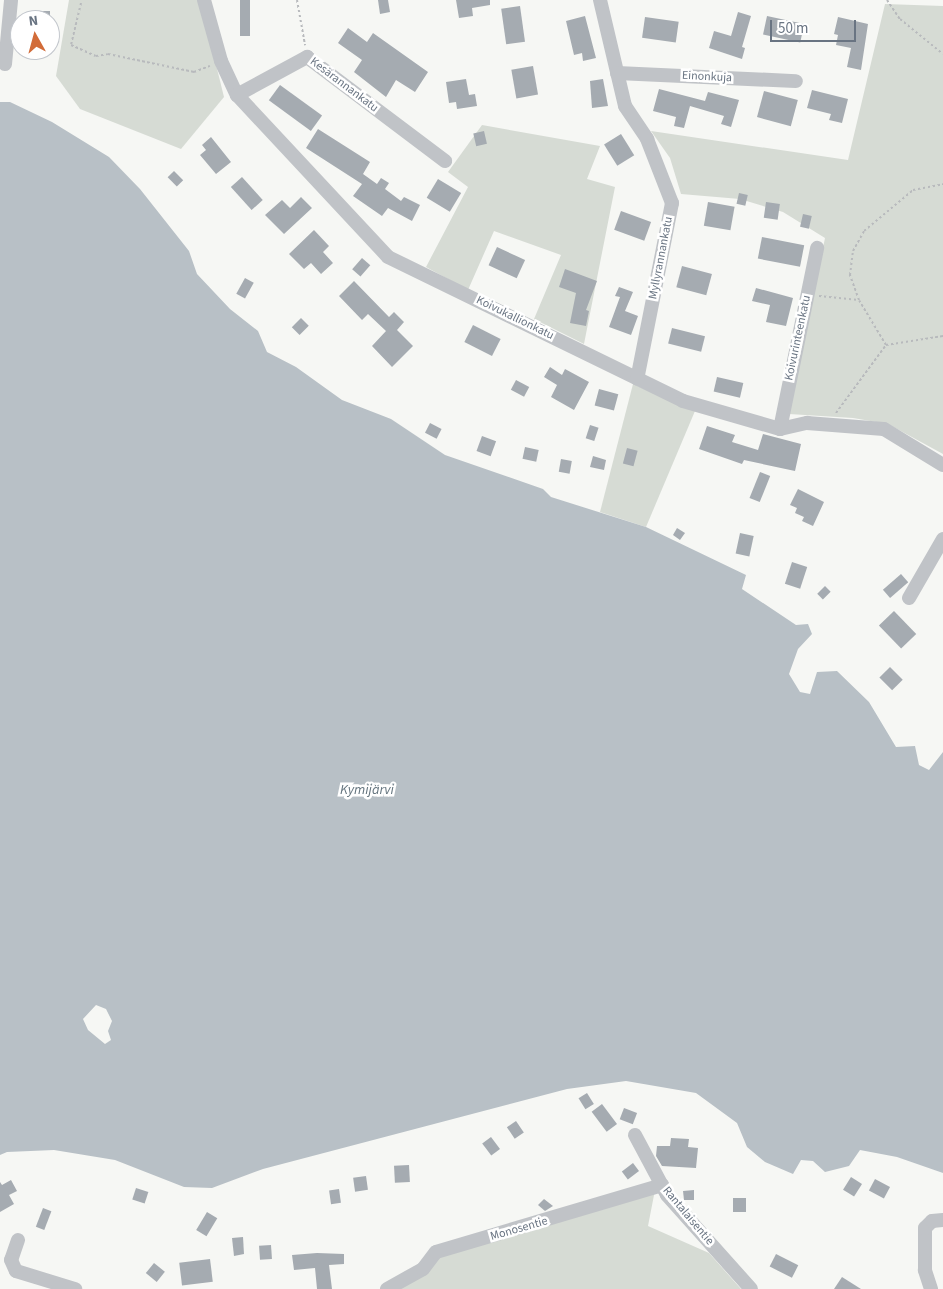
<!DOCTYPE html>
<meta charset="utf-8">
<style>
body{margin:0}
#map{position:relative;width:943px;height:1289px;overflow:hidden;background:#f6f7f4;font-family:"Source Sans 3",sans-serif}
div>[style]{position:absolute}
[style*='--x']{left:calc(var(--x)*1px);top:calc(var(--y)*1px);width:calc(var(--w)*1px);rotate:calc(var(--a)*1deg)}
.green>*{inset:0;background:#d6dbd4}
.water>*{inset:0;background:#b8c0c6}
.building>*{inset:0;background:#a5abb1;transform-origin:0 0}
.path>*{height:2px;margin-top:-1px;transform-origin:0;background:repeating-linear-gradient(90deg,#b8babd 0 2.5px,transparent 0 5px)}
.street>*{height:14px;margin:-7px;padding:0 7px;transform-origin:7px;border-radius:7px;background:#c0c3c7}
span{translate:-50% -50%;white-space:nowrap;text-align:center;line-height:1.15;-webkit-text-stroke:5px #fff;paint-order:stroke}
.street-label{font-size:12px;color:#697482}
.water-label{font-size:14px;color:#64747e;font-style:italic}
.north{position:absolute;left:10px;top:10px;width:50px;height:50px;box-sizing:border-box;background:#fff;border:1px solid #c3c7cd;border-radius:50%;rotate:353deg;font-size:14px;font-weight:700;line-height:20px;text-align:center;color:#697482}
.north::after{content:'';display:block;margin:auto;width:18px;height:22px;background:#d26c39;clip-path:polygon(50% 0,100% 100%,50% 72%,0 100%)}
.scale{position:absolute;left:770px;top:20px;width:86px;height:22px;box-sizing:border-box;border:2px solid #697482;border-top:0;padding-left:6px;font-size:15px;line-height:18px;white-space:nowrap;color:#697482;-webkit-text-stroke:4px #fff;paint-order:stroke}
</style>
<div id="map">
<div class="green">
<div style="clip-path:polygon(69px 0,200px 0,224px 97px,181px 149px,80px 109px,56px 76px)"></div>
<div style="clip-path:polygon(885px 4px,943px 6px,943px 454px,888px 424px,853px 418px,789px 414px,825px 238px,783px 212px,740px 199px,681px 194px,670px 158px,651px 131px,848px 160px)"></div>
<div style="clip-path:polygon(482px 125px,600px 146px,587px 179px,615px 187px,584px 344px,534px 319px,561px 255px,494px 231px,468px 290px,426px 267px,468px 187px,448px 172px)"></div>
<div style="clip-path:polygon(633px 384px,695px 411px,646px 527px,600px 512px)"></div>
<div style="clip-path:polygon(655px 1190px,648px 1226px,709px 1253px,741px 1289px,392px 1289px,438px 1254px)"></div>
</div>
<div class="water">
<div style="clip-path:polygon(evenodd,0 102px,10px 102px,52px 122px,109px 157px,140px 189px,189px 251px,197px 274px,230px 309px,258px 331px,267px 352px,296px 367px,342px 400px,391px 419px,445px 455px,543px 489px,551px 497px,646px 527px,746px 575px,742px 589px,796px 625px,808px 624px,812px 634px,798px 649px,789px 674px,800px 692px,810px 694px,817px 672px,837px 671px,869px 702px,896px 747px,915px 746px,919px 765px,929px 770px,943px 752px,943px 1173px,897px 1157px,860px 1150px,849px 1166px,825px 1172px,813px 1161px,801px 1160px,793px 1174px,765px 1162px,747px 1147px,737px 1123px,696px 1093px,626px 1081px,567px 1089px,263px 1169px,212px 1188px,184px 1187px,115px 1160px,54px 1150px,7px 1152px,0 1155px,0 102px,96px 1005px,106px 1009px,112px 1021px,108px 1031px,111px 1040px,105px 1044px,88px 1030px,83px 1019px,96px 1005px)"></div>
</div>
<div class="building">
<div style="left:240px;top:0;width:10px;height:36px"></div>
<div style="clip-path:polygon(378px 0,388px 0,390px 12px,380px 14px)"></div>
<div style="clip-path:polygon(456px 0,490px 0,490px 5px,472px 8px,473px 16px,459px 18px)"></div>
<div style="left:520px;top:6px;width:36px;height:19px;rotate:82deg"></div>
<div style="left:33px;top:11px;width:17px;height:9px"></div>
<div style="clip-path:polygon(738px 12px,751px 16px,742px 47px,745px 48px,742px 59px,709px 48px,714px 31px,731px 36px)"></div>
<div style="clip-path:polygon(585px 16px,596px 58px,583px 61px,582px 53px,574px 55px,566px 21px)"></div>
<div style="left:767px;top:16px;width:38px;height:19px;rotate:12deg"></div>
<div style="left:645px;top:17px;width:34px;height:21px;rotate:8deg"></div>
<div style="clip-path:polygon(838px 17px,868px 24px,861px 70px,847px 67px,851px 48px,836px 45px,838px 35px,834px 34px)"></div>
<div style="clip-path:polygon(348px 28px,367px 42px,373px 33px,428px 72px,415px 92px,396px 80px,386px 97px,354px 72px,362px 60px,338px 43px)"></div>
<div style="left:533px;top:66px;width:29px;height:22px;rotate:80deg"></div>
<div style="clip-path:polygon(466px 79px,469px 95px,475px 94px,477px 106px,457px 109px,456px 102px,449px 103px,446px 82px)"></div>
<div style="clip-path:polygon(603px 79px,608px 106px,592px 108px,590px 81px)"></div>
<div style="left:280px;top:85px;width:52px;height:19px;rotate:36deg"></div>
<div style="clip-path:polygon(659px 89px,705px 101px,708px 92px,739px 100px,731px 127px,721px 124px,724px 116px,690px 106px,684px 128px,674px 126px,676px 117px,653px 111px)"></div>
<div style="clip-path:polygon(812px 90px,848px 99px,842px 123px,829px 120px,831px 114px,807px 108px)"></div>
<div style="left:764px;top:91px;width:35px;height:27px;rotate:15deg"></div>
<div style="clip-path:polygon(318px 129px,370px 162px,363px 174px,377px 184px,381px 178px,389px 183px,385px 189px,401px 201px,404px 197px,420px 205px,412px 221px,388px 208px,382px 216px,353px 196px,362px 184px,306px 148px)"></div>
<div style="left:484px;top:131px;width:13px;height:11px;rotate:77deg"></div>
<div style="left:621px;top:134px;width:25px;height:20px;rotate:58deg"></div>
<div style="clip-path:polygon(211px 137px,231px 162px,216px 174px,200px 155px,206px 150px,202px 145px)"></div>
<div style="left:174px;top:171px;width:13px;height:9px;rotate:45deg"></div>
<div style="left:242px;top:177px;width:31px;height:15px;rotate:48deg"></div>
<div style="left:438px;top:179px;width:27px;height:22px;rotate:31deg"></div>
<div style="left:739px;top:193px;width:9px;height:11px;rotate:13deg"></div>
<div style="clip-path:polygon(301px 197px,312px 208px,284px 234px,265px 215px,282px 200px,290px 208px)"></div>
<div style="left:708px;top:202px;width:27px;height:24px;rotate:10deg"></div>
<div style="left:766px;top:202px;width:14px;height:16px;rotate:8deg"></div>
<div style="left:621px;top:211px;width:32px;height:20px;rotate:20deg"></div>
<div style="left:803px;top:214px;width:9px;height:13px;rotate:13deg"></div>
<div style="clip-path:polygon(314px 230px,329px 246px,323px 252px,333px 263px,321px 274px,311px 263px,304px 269px,289px 254px)"></div>
<div style="left:762px;top:237px;width:43px;height:22px;rotate:11deg"></div>
<div style="left:497px;top:247px;width:31px;height:20px;rotate:25deg"></div>
<div style="left:362px;top:258px;width:11px;height:15px;rotate:41deg"></div>
<div style="left:682px;top:266px;width:31px;height:22px;rotate:15deg"></div>
<div style="clip-path:polygon(565px 269px,597px 281px,586px 310px,589px 311px,586px 326px,570px 323px,576px 293px,559px 287px)"></div>
<div style="left:245px;top:278px;width:10px;height:18px;rotate:29deg"></div>
<div style="clip-path:polygon(354px 281px,389px 317px,394px 312px,404px 322px,397px 330px,413px 346px,392px 367px,372px 346px,386px 331px,368px 314px,362px 320px,339px 296px)"></div>
<div style="clip-path:polygon(619px 287px,633px 292px,625px 311px,638px 316px,631px 335px,609px 327px,620px 297px,615px 296px)"></div>
<div style="clip-path:polygon(756px 288px,793px 298px,786px 326px,766px 322px,770px 305px,752px 301px)"></div>
<div style="left:301px;top:318px;width:11px;height:13px;rotate:45deg"></div>
<div style="left:473px;top:325px;width:31px;height:19px;rotate:27deg"></div>
<div style="left:672px;top:328px;width:34px;height:16px;rotate:14deg"></div>
<div style="clip-path:polygon(550px 367px,562px 375px,565px 369px,589px 382px,574px 410px,551px 397px,557px 385px,544px 377px)"></div>
<div style="left:717px;top:377px;width:27px;height:15px;rotate:13deg"></div>
<div style="left:516px;top:380px;width:15px;height:11px;rotate:28deg"></div>
<div style="left:599px;top:389px;width:20px;height:17px;rotate:15deg"></div>
<div style="left:430px;top:423px;width:13px;height:11px;rotate:27deg"></div>
<div style="left:590px;top:425px;width:9px;height:14px;rotate:18deg"></div>
<div style="clip-path:polygon(707px 426px,735px 435px,732px 442px,758px 450px,763px 434px,801px 444px,795px 471px,744px 460px,742px 464px,699px 449px)"></div>
<div style="left:482px;top:436px;width:15px;height:16px;rotate:20deg"></div>
<div style="left:525px;top:447px;width:14px;height:12px;rotate:12deg"></div>
<div style="left:627px;top:448px;width:11px;height:16px;rotate:15deg"></div>
<div style="clip-path:polygon(593px 456px,606px 460px,604px 470px,590px 467px)"></div>
<div style="left:561px;top:459px;width:11px;height:13px;rotate:10deg"></div>
<div style="left:760px;top:472px;width:11px;height:28px;rotate:22deg"></div>
<div style="clip-path:polygon(798px 489px,824px 502px,813px 526px,802px 521px,804px 517px,795px 513px,797px 508px,790px 505px)"></div>
<div style="clip-path:polygon(677px 528px,685px 533px,680px 540px,673px 535px)"></div>
<div style="left:740px;top:533px;width:14px;height:21px;rotate:12deg"></div>
<div style="left:792px;top:562px;width:16px;height:23px;rotate:18deg"></div>
<div style="left:901px;top:574px;width:11px;height:24px;rotate:49deg"></div>
<div style="left:825px;top:586px;width:8px;height:11px;rotate:45deg"></div>
<div style="left:894px;top:611px;width:32px;height:21px;rotate:46deg"></div>
<div style="left:890px;top:667px;width:18px;height:15px;rotate:45deg"></div>
<div style="left:587px;top:1093px;width:13px;height:10px;rotate:58deg"></div>
<div style="left:602px;top:1104px;width:25px;height:13px;rotate:53deg"></div>
<div style="left:624px;top:1108px;width:14px;height:12px;rotate:21deg"></div>
<div style="left:516px;top:1121px;width:14px;height:11px;rotate:56deg"></div>
<div style="left:491px;top:1137px;width:15px;height:11px;rotate:53deg"></div>
<div style="clip-path:polygon(671px 1138px,689px 1139px,688px 1147px,698px 1148px,696px 1168px,662px 1166px,656px 1156px,657px 1146px,670px 1146px)"></div>
<div style="left:633px;top:1163px;width:10px;height:14px;rotate:53deg"></div>
<div style="left:409px;top:1165px;width:17px;height:15px;rotate:87deg"></div>
<div style="left:366px;top:1176px;width:14px;height:13px;rotate:82deg"></div>
<div style="left:851px;top:1177px;width:13px;height:15px;rotate:32deg"></div>
<div style="left:875px;top:1179px;width:17px;height:13px;rotate:28deg"></div>
<div style="clip-path:polygon(11px 1180px,17px 1191px,9px 1195px,14px 1204px,0 1212px,0 1182px,2px 1185px)"></div>
<div style="left:136px;top:1188px;width:13px;height:12px;rotate:18deg"></div>
<div style="left:339px;top:1189px;width:14px;height:10px;rotate:82deg"></div>
<div style="clip-path:polygon(694px 1190px,694px 1200px,684px 1200px,683px 1191px)"></div>
<div style="left:733px;top:1198px;width:13px;height:14px"></div>
<div style="clip-path:polygon(544px 1199px,553px 1206px,545px 1211px,538px 1205px)"></div>
<div style="left:43px;top:1208px;width:9px;height:20px;rotate:21deg"></div>
<div style="left:207px;top:1212px;width:12px;height:21px;rotate:31deg"></div>
<div style="clip-path:polygon(243px 1237px,244px 1254px,234px 1256px,232px 1238px)"></div>
<div style="left:271px;top:1245px;width:14px;height:12px;rotate:86deg"></div>
<div style="clip-path:polygon(317px 1253px,344px 1254px,344px 1264px,329px 1265px,332px 1289px,317px 1289px,315px 1268px,294px 1270px,292px 1255px)"></div>
<div style="left:776px;top:1254px;width:25px;height:14px;rotate:27deg"></div>
<div style="left:210px;top:1259px;width:23px;height:31px;rotate:83deg"></div>
<div style="left:154px;top:1263px;width:14px;height:13px;rotate:39deg"></div>
<div style="clip-path:polygon(842px 1277px,861px 1289px,834px 1289px)"></div>
</div>
<div class="path">
<div style="--x:297;--y:0;--w:46;--a:79.9"></div>
<div style="--x:887;--y:0;--w:23;--a:56"></div>
<div style="--x:900;--y:19;--w:55;--a:39.1"></div>
<div style="--x:81;--y:3;--w:43;--a:103.4"></div>
<div style="--x:71;--y:45;--w:27;--a:24"></div>
<div style="--x:96;--y:56;--w:12;--a:-9"></div>
<div style="--x:108;--y:54;--w:88;--a:11.8"></div>
<div style="--x:194;--y:72;--w:17;--a:-21"></div>
<div style="--x:819;--y:296;--w:40;--a:5.7"></div>
<div style="--x:886;--y:345;--w:52;--a:-121"></div>
<div style="--x:859;--y:300;--w:27;--a:-110"></div>
<div style="--x:850;--y:275;--w:24;--a:-83"></div>
<div style="--x:853;--y:251;--w:23;--a:-61"></div>
<div style="--x:864;--y:231;--w:64;--a:-39.9"></div>
<div style="--x:913;--y:190;--w:31;--a:-11"></div>
<div style="--x:836;--y:413;--w:84;--a:-53.7"></div>
<div style="--x:886;--y:345;--w:58;--a:-9"></div>
</div>
<div class="street">
<div style="--x:204;--y:0;--w:63;--a:74.4"></div>
<div style="--x:221;--y:61;--w:38;--a:65"></div>
<div style="--x:237;--y:95;--w:221;--a:47"></div>
<div style="--x:388;--y:257;--w:328;--a:26"></div>
<div style="--x:683;--y:401;--w:101;--a:16.1"></div>
<div style="--x:780;--y:429;--w:28;--a:-13"></div>
<div style="--x:807;--y:423;--w:77;--a:4.5"></div>
<div style="--x:884;--y:429;--w:69;--a:31.4"></div>
<div style="--x:600;--y:0;--w:109;--a:76.7"></div>
<div style="--x:625;--y:106;--w:40;--a:56"></div>
<div style="--x:647;--y:139;--w:69;--a:68.7"></div>
<div style="--x:672;--y:203;--w:179;--a:101.2"></div>
<div style="--x:5;--y:64;--w:64;--a:-84.6"></div>
<div style="--x:617;--y:73;--w:179;--a:2.6"></div>
<div style="--x:237;--y:95;--w:80;--a:-28.5"></div>
<div style="--x:307;--y:57;--w:173;--a:37"></div>
<div style="--x:780;--y:429;--w:185;--a:-78.4"></div>
<div style="--x:909;--y:598;--w:68;--a:-60"></div>
<div style="--x:635;--y:1135;--w:68;--a:61.9"></div>
<div style="--x:667;--y:1195;--w:126;--a:48.2"></div>
<div style="--x:18;--y:1240;--w:21;--a:109"></div>
<div style="--x:11;--y:1260;--w:12;--a:66"></div>
<div style="--x:16;--y:1271;--w:62;--a:17"></div>
<div style="--x:387;--y:1289;--w:41;--a:-29.1"></div>
<div style="--x:423;--y:1269;--w:21;--a:-53"></div>
<div style="--x:436;--y:1252;--w:236;--a:-16.5"></div>
<div style="--x:931;--y:1289;--w:20;--a:-108"></div>
<div style="--x:925;--y:1270;--w:42;--a:-90"></div>
<div style="--x:925;--y:1228;--w:10;--a:-45"></div>
<div style="--x:932;--y:1221;--w:11;--a:-5"></div>
</div>
<div class="street-label">
<span style="left:707px;top:77px;rotate:3deg">Einonkuja</span>
<span style="left:344px;top:85px;rotate:37deg">Kesärannankatu</span>
<span style="left:661px;top:258px;rotate:-79deg">Myllyrannankatu</span>
<span style="left:515px;top:318px;rotate:26deg">Koivukallionkatu</span>
<span style="left:798px;top:338px;rotate:-78deg">Koivurinteenkatu</span>
<span style="left:688px;top:1216px;rotate:50deg">Rantalaisentie</span>
<span style="left:519px;top:1229px;rotate:-16deg">Monosentie</span>
</div>
<div class="water-label">
<span style="left:367px;top:790px">Kymijärvi</span>
</div>
<div class="north">N</div>
<div class="scale">50 m</div>
</div>
